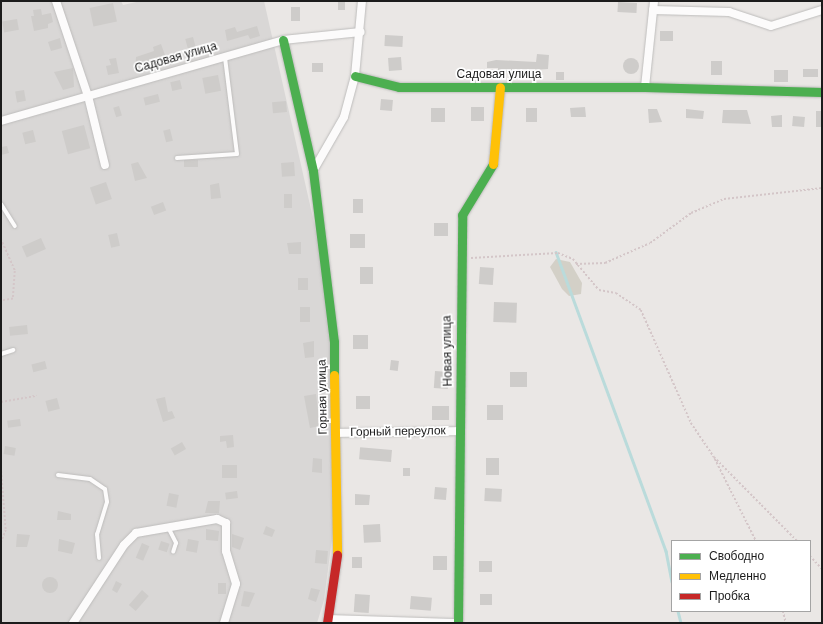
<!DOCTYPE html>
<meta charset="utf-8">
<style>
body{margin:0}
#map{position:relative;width:823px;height:624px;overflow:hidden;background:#eae7e5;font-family:Arial,sans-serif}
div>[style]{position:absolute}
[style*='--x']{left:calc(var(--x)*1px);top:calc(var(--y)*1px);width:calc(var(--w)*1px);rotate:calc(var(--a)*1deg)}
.residential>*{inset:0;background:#d9d7d6}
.construction>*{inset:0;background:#d3d0c7}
.stream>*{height:2.5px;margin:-1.25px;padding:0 1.25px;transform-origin:1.25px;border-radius:1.25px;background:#badbdb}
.building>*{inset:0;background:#ceccca;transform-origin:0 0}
.round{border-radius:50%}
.path>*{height:1.5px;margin-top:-0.75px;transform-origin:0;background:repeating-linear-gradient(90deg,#d4c6c8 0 2px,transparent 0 4px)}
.roads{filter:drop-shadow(0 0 1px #bdbcbb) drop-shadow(0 0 1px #bdbcbb)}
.lane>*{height:4px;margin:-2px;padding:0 2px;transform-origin:2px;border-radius:2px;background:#fcfbfb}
.street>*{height:8px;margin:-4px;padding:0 4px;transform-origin:4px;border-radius:4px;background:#fcfbfb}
.fast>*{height:9px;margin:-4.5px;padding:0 4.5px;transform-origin:4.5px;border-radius:4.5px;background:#4caf50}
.slow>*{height:9px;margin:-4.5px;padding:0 4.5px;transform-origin:4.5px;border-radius:4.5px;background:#ffc107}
.jam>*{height:9px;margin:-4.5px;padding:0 4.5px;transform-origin:4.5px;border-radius:4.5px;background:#c62828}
span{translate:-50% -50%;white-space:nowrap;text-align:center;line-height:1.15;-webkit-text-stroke:3.5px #fff;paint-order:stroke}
.street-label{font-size:12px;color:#1c1c1c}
.frame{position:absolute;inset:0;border:2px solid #1c1c1c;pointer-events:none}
.legend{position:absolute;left:671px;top:540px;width:140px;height:72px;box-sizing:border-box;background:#fff;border:1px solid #a4a4a4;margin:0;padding:5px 7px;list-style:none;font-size:12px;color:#1c1c1c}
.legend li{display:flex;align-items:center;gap:8px;height:20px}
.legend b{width:20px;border:1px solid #a4a4a4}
</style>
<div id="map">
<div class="residential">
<div style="clip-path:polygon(1px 1px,121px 1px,123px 5px,141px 1px,264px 1px,315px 227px,331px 325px,333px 531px,324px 600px,317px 623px,1px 623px)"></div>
</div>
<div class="construction">
<div style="clip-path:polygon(556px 259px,570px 262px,582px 283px,581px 294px,569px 296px,562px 289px,550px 267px)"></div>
</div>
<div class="stream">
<div style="--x:556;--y:252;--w:319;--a:69.8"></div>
<div style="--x:666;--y:551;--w:31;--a:79"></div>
<div style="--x:678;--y:611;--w:12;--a:76"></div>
</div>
<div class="building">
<div style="left:338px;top:1px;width:7px;height:9px"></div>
<div style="left:618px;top:2px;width:19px;height:10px;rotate:3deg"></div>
<div style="left:113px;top:3px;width:19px;height:24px;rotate:78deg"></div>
<div style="left:291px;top:7px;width:9px;height:14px"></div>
<div style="clip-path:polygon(41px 9px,42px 15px,51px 13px,53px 22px,48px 24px,48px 28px,34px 31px,31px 16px,34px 16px,33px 10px)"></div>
<div style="left:17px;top:19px;width:11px;height:15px;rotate:80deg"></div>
<div style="clip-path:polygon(257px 26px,260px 36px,250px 39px,248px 35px,227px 41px,225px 30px,235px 27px,237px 32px)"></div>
<div style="left:660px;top:31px;width:13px;height:10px"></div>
<div style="left:385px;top:35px;width:18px;height:11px;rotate:3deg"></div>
<div style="left:193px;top:37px;width:16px;height:8px;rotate:75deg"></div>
<div style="clip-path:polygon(60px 38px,62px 48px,51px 51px,48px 42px)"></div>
<div style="clip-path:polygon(161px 44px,166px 58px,135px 71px,136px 57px,154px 51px,153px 47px)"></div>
<div style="clip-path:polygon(537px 54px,549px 55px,548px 69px,498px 72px,498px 68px,487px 68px,487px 62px,496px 60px,536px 62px)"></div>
<div style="left:401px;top:57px;width:13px;height:13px;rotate:86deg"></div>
<div style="clip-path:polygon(116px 58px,119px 73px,108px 75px,106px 66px,111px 65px,109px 59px)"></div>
<div class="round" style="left:623px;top:58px;width:16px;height:16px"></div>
<div style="left:711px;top:61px;width:11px;height:14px"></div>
<div style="left:312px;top:63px;width:11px;height:9px"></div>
<div style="clip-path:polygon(73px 68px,74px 87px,63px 90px,54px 72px)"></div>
<div style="left:803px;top:69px;width:15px;height:8px"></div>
<div style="left:774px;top:70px;width:14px;height:12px"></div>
<div style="left:556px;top:72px;width:8px;height:8px"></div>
<div style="left:218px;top:75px;width:16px;height:16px;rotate:79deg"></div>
<div style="left:180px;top:80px;width:9px;height:10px;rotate:77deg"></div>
<div style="left:24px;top:90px;width:11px;height:9px;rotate:80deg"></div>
<div style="left:158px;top:94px;width:8px;height:15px;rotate:76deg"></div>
<div style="left:381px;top:99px;width:12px;height:11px;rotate:5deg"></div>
<div style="left:286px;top:101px;width:11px;height:14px;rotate:85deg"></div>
<div style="left:119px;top:106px;width:10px;height:6px;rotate:73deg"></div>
<div style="left:471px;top:107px;width:13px;height:14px"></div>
<div style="clip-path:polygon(585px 107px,586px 117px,571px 117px,570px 108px)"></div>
<div style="left:431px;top:108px;width:14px;height:14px"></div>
<div style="left:526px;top:108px;width:11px;height:14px"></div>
<div style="clip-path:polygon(648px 109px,657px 109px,662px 122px,649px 123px)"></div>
<div style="clip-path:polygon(686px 109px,704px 111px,703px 119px,686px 118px)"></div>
<div style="clip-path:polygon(723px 110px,747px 110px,751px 124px,722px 123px)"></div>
<div style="left:822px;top:111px;width:16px;height:6px;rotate:90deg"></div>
<div style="clip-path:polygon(782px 115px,782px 127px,772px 127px,771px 116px)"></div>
<div style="left:793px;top:116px;width:12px;height:10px;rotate:5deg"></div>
<div style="left:84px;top:125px;width:24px;height:23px;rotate:75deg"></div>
<div style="left:170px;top:129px;width:12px;height:7px;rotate:76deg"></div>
<div style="left:33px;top:130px;width:12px;height:11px;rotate:76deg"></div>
<div style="clip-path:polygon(7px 146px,9px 153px,1px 155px,1px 147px)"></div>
<div style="left:198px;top:160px;width:7px;height:14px;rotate:90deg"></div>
<div style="clip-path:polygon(138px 162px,147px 178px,135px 181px,131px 164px)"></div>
<div style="left:294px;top:162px;width:14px;height:13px;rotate:86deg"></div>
<div style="left:106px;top:182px;width:18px;height:17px;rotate:71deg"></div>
<div style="clip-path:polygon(219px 183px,221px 198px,211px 199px,210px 185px)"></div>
<div style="left:284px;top:194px;width:8px;height:14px"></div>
<div style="left:353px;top:199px;width:10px;height:14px"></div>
<div style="left:163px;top:202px;width:9px;height:13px;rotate:69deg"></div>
<div style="left:434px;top:223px;width:14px;height:13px"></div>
<div style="left:117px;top:233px;width:13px;height:9px;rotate:77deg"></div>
<div style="left:350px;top:234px;width:15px;height:14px"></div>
<div style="left:41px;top:238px;width:12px;height:21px;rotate:66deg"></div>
<div style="clip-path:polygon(301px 242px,301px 254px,289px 254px,287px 243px)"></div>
<div style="left:360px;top:267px;width:13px;height:17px"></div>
<div style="left:480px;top:267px;width:14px;height:17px;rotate:4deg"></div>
<div style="left:308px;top:278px;width:12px;height:10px;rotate:90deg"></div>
<div style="left:494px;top:302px;width:23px;height:20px;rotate:2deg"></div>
<div style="left:300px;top:307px;width:10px;height:15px"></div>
<div style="left:27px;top:325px;width:9px;height:18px;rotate:84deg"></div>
<div style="left:353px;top:335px;width:15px;height:14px"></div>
<div style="clip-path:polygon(314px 341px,314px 357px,305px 358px,303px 343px)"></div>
<div style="left:391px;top:360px;width:8px;height:10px;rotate:7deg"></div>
<div style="left:45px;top:361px;width:8px;height:14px;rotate:76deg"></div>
<div style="left:435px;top:371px;width:14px;height:17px;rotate:4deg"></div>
<div style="left:510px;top:372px;width:17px;height:15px"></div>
<div style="clip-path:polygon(316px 394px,320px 426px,310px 428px,304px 396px)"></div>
<div style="left:356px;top:396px;width:14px;height:13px"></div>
<div style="clip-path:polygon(165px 397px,168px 412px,172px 411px,175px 418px,163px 422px,156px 399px)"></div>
<div style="left:57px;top:398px;width:11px;height:12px;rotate:75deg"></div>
<div style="left:487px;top:405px;width:16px;height:15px"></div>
<div style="left:432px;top:406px;width:17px;height:14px"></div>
<div style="left:20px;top:419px;width:7px;height:13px;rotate:82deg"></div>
<div style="clip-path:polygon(233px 435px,234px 447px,227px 448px,226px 441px,220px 442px,220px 436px)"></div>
<div style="left:182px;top:442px;width:8px;height:13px;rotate:60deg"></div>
<div style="left:5px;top:446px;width:11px;height:8px;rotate:10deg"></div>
<div style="left:392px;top:450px;width:12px;height:32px;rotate:95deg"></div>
<div style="clip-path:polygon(313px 458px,322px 459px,322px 473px,312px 472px)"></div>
<div style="left:486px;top:458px;width:13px;height:17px"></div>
<div style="left:222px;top:465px;width:15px;height:13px"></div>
<div style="left:403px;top:468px;width:7px;height:8px"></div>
<div style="left:435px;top:487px;width:12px;height:12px;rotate:5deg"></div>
<div style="left:485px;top:488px;width:17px;height:13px;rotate:3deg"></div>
<div style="left:237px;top:491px;width:7px;height:12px;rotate:82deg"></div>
<div style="left:169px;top:493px;width:10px;height:13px;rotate:11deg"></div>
<div style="clip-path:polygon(355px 494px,370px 495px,369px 505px,355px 505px)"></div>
<div style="clip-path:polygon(208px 501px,220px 501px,219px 513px,205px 513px)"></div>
<div style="clip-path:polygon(58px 511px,71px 514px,71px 520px,57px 520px)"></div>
<div style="left:380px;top:524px;width:18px;height:17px;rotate:87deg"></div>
<div style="clip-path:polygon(266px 526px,275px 530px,272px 537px,263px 534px)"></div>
<div style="clip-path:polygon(206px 529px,219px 531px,218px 541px,206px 540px)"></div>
<div style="clip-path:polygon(17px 534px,30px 535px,27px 547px,16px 547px)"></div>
<div style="clip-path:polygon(232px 534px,244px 538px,240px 550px,232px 547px)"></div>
<div style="clip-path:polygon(59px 539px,75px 543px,72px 554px,58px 551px)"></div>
<div style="left:188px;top:539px;width:11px;height:12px;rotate:10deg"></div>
<div style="left:161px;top:541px;width:9px;height:9px;rotate:18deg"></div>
<div style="left:142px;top:543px;width:8px;height:16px;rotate:23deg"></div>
<div style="left:316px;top:550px;width:12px;height:13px;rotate:5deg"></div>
<div style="left:433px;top:556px;width:14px;height:14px"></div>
<div style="left:352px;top:557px;width:10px;height:11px"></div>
<div style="left:479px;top:561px;width:13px;height:11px"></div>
<div class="round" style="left:42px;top:577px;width:16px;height:16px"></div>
<div style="clip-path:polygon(116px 581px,122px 584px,117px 593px,112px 590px)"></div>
<div style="left:218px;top:583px;width:8px;height:11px"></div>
<div style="clip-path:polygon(311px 588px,320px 590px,316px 602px,308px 599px)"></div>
<div style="left:142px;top:590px;width:9px;height:20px;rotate:41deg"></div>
<div style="clip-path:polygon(244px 591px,255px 593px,249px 607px,241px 606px)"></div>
<div style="left:355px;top:594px;width:15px;height:18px;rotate:4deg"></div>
<div style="left:480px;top:594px;width:12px;height:11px"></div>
<div style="left:411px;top:596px;width:21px;height:13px;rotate:5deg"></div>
</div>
<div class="path">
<div style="--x:1;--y:239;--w:35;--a:66"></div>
<div style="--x:15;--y:271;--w:28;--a:94"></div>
<div style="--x:13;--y:299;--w:12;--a:171"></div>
<div style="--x:471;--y:258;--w:87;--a:-3.3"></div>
<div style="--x:558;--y:253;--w:16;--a:22"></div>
<div style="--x:573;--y:259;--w:40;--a:50"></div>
<div style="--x:599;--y:290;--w:17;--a:10"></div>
<div style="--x:616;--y:293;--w:30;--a:34"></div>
<div style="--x:641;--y:310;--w:124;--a:66.1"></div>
<div style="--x:691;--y:423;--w:41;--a:55.9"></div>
<div style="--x:714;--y:457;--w:118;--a:45.3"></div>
<div style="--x:576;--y:264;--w:29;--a:-2"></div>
<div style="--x:605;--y:263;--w:49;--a:-24"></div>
<div style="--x:650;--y:243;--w:51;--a:-36.2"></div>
<div style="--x:691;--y:213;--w:36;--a:-23"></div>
<div style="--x:724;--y:199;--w:99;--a:-6.4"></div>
<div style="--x:1;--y:402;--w:36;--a:-10"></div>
<div style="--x:715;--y:459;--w:92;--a:63.4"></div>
<div style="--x:1;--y:467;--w:63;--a:85.5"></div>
<div style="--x:6;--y:530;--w:14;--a:111"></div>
<div style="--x:810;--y:556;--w:18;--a:47"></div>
<div style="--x:783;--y:611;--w:12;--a:76"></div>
</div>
<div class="roads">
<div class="lane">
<div style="--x:177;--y:158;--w:60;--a:-3.8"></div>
<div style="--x:237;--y:154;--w:98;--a:-97.1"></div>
<div style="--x:1;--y:204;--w:26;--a:58"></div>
<div style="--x:1;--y:354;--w:13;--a:-18"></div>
<div style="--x:58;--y:475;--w:32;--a:7"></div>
<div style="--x:90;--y:479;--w:18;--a:34"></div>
<div style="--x:105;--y:489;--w:13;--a:81"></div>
<div style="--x:107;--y:502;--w:34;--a:107"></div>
<div style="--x:97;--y:534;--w:24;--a:85"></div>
<div style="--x:168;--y:527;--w:18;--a:63"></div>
<div style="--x:176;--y:543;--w:9;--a:108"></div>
</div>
<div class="street">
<div style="--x:56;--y:1;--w:100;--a:71.4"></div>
<div style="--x:88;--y:96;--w:71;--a:76.2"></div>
<div style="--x:653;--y:10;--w:76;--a:1.5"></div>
<div style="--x:729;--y:12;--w:44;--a:18.4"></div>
<div style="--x:771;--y:26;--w:53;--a:-17.4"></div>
<div style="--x:645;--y:87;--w:86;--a:-84"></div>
<div style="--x:1;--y:121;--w:293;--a:-16"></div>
<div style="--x:283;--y:40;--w:78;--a:-5.9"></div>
<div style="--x:313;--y:171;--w:62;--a:-60.1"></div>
<div style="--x:344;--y:117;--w:42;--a:-75"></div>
<div style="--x:355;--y:76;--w:75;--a:-84.7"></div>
<div style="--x:336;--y:433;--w:125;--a:-0.9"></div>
<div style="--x:328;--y:619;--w:125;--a:1.8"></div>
<div style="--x:73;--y:623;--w:93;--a:-56.8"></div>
<div style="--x:124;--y:545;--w:17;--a:-45"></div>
<div style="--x:136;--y:533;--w:82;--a:-9.8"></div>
<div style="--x:217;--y:519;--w:10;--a:24"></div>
<div style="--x:226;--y:523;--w:28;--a:90"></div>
<div style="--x:226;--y:551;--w:34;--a:73"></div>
<div style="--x:236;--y:584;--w:41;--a:107.1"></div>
</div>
<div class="fast">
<div style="--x:283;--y:40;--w:134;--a:77.1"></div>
<div style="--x:313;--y:171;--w:172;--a:83"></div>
<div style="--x:334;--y:342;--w:33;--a:90"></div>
<div style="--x:355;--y:76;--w:45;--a:14"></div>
<div style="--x:399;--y:87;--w:246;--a:0"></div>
<div style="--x:645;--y:87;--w:177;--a:1.6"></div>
<div style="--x:458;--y:623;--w:408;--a:-89.4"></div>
<div style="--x:462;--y:215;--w:60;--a:-58.7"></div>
</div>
<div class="slow">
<div style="--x:493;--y:164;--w:77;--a:-84.8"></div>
<div style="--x:334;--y:375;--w:180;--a:89"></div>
</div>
<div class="jam">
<div style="--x:327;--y:623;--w:69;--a:-81.6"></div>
</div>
</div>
<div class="street-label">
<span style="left:176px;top:58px;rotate:-16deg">Садовая улица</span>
<span style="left:499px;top:75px">Садовая улица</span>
<span style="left:448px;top:351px;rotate:-91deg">Новая улица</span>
<span style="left:323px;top:397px;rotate:-91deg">Горная улица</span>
<span style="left:398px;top:432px;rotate:-1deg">Горный переулок</span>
</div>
<div class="frame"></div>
<ul class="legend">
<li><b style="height:5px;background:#4caf50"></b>Свободно</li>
<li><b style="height:5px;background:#ffc107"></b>Медленно</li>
<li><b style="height:5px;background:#c62828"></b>Пробка</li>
</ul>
</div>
